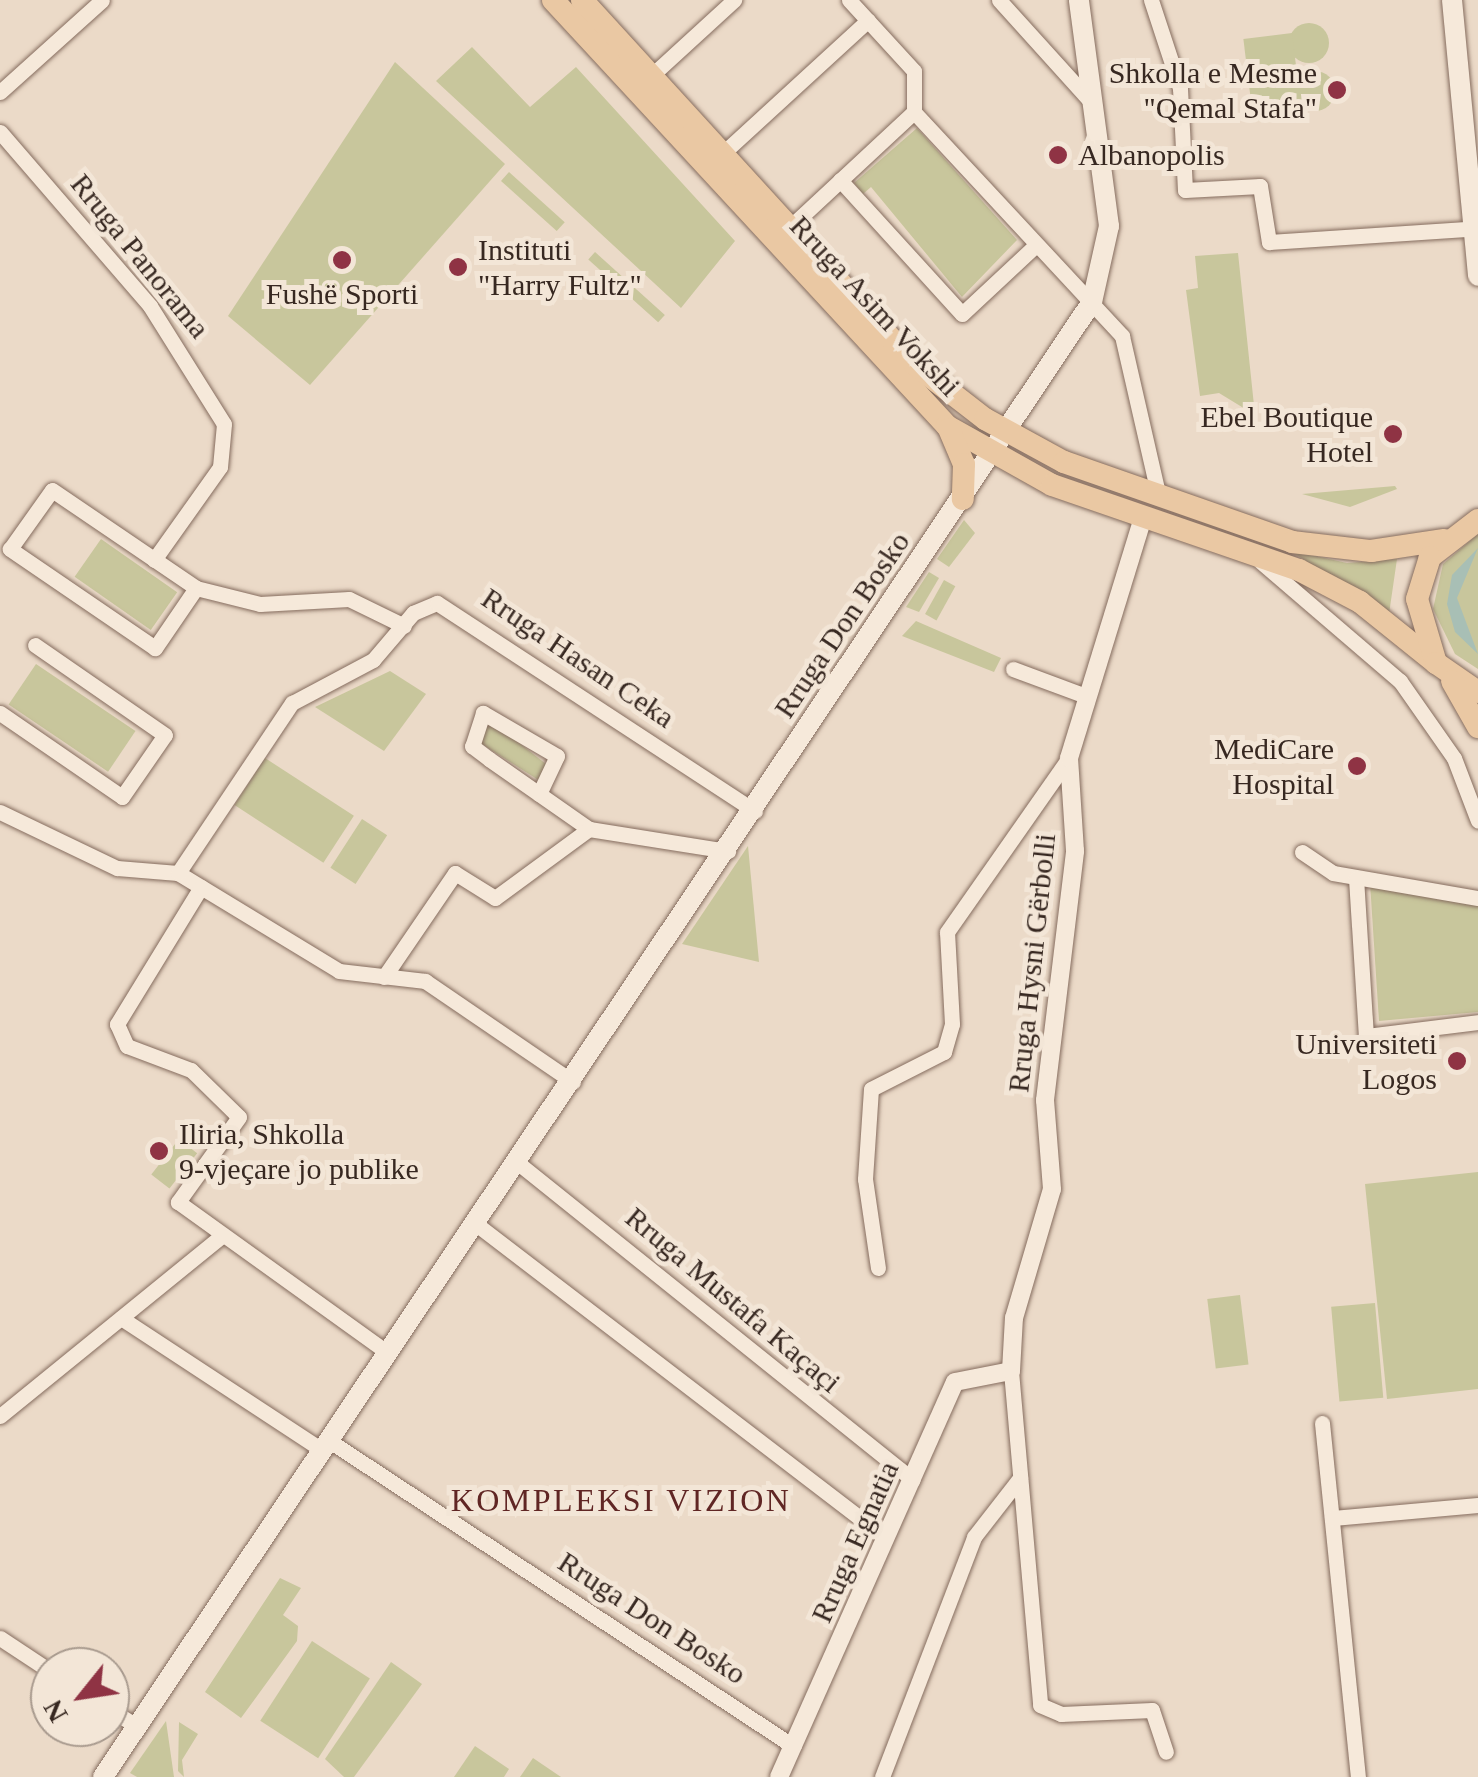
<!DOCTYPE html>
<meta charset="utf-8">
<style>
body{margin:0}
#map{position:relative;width:1478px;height:1777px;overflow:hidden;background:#ebdac8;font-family:Georgia,serif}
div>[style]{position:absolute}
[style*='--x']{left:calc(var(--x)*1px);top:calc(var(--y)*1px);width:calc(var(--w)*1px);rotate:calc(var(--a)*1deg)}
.green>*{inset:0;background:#c8c69c;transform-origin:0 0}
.round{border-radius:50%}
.water>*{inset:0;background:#a8bfb5}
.roads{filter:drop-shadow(0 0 2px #856c5e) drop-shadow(0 0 2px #856c5e)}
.minor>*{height:15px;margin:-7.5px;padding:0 7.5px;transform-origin:7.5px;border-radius:7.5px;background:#f6e9da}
.tertiary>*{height:18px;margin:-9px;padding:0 9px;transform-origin:9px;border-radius:9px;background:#f6e9da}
.secondary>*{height:20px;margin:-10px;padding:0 10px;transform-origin:10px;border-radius:10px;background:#f6e9da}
.primary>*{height:22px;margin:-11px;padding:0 11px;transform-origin:11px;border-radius:11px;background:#eac8a3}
.dots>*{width:28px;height:28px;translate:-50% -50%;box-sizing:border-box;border:5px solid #f3e6d7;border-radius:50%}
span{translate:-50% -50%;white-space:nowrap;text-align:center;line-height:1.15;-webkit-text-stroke:10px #f3e6d7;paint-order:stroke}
.poi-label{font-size:30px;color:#372821}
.right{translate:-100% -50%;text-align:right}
.left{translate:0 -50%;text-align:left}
.street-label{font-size:30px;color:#372821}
.neighbourhood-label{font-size:32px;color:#602624;letter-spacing:2.5px}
.north{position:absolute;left:30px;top:1647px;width:100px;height:100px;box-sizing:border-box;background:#f3e6d7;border:2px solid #a89a8e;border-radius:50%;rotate:240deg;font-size:28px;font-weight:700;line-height:40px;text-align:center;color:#372821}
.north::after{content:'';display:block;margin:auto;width:35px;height:45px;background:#8f3344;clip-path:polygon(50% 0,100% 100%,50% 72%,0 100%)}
</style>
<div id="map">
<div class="green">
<div class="round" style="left:1289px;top:23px;width:40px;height:40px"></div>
<div style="left:1292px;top:33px;width:83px;height:49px;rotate:83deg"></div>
<div style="clip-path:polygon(472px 47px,530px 107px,576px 67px,735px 241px,681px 308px,436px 81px)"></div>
<div style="clip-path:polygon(395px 62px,505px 164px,310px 385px,228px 316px)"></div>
<div class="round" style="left:1295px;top:71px;width:40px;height:40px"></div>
<div style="clip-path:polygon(917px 128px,1017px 240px,962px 297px,871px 187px,863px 194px,854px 183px)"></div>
<div style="left:509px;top:172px;width:75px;height:12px;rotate:42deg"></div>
<div style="left:595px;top:252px;width:94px;height:10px;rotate:42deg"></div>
<div style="clip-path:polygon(1238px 253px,1255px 415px,1219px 393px,1200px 396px,1186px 290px,1198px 288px,1195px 256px)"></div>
<div style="clip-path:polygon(1397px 489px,1350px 507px,1302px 494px,1395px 486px)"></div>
<div style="clip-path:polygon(964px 520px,975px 533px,949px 567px,937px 559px)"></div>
<div style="clip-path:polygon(1478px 534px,1478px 669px,1455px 654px,1433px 609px,1443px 564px)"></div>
<div style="left:101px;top:539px;width:93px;height:46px;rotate:35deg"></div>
<div style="clip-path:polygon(1289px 550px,1347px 563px,1397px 559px,1389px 614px)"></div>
<div style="clip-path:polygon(929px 572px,939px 578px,919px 612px,906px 607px)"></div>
<div style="left:944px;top:580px;width:13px;height:39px;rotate:29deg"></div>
<div style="clip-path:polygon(916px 621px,1001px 658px,994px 672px,902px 636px)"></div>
<div style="left:36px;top:664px;width:120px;height:49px;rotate:34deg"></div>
<div style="clip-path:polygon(390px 671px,426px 694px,384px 751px,315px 707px)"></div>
<div style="clip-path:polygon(487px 718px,546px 764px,540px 781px,477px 741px)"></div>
<div style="left:265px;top:758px;width:106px;height:56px;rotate:33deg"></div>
<div style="left:362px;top:819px;width:30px;height:58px;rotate:33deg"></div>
<div style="clip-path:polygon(748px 846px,759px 962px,682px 944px)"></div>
<div style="clip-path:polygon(1370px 883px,1478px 904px,1478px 1012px,1379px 1021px)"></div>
<div style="left:179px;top:1139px;width:23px;height:45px;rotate:38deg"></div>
<div style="clip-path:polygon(1478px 1172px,1478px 1389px,1387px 1399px,1365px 1184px)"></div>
<div style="left:1240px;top:1295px;width:70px;height:33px;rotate:83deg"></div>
<div style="left:1375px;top:1303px;width:95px;height:44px;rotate:85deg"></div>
<div style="clip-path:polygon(280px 1578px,301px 1588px,283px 1615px,298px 1626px,297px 1641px,241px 1718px,205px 1692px)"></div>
<div style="left:312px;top:1641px;width:69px;height:95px;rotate:33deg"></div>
<div style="clip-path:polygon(391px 1662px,422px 1684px,354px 1777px,344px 1777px,325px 1759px)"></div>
<div style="clip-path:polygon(166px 1721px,174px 1777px,137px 1777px,130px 1773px)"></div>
<div style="clip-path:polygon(179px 1722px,198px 1734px,182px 1760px,184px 1777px,178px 1771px)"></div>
<div style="clip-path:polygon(475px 1746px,509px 1769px,504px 1777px,454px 1777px)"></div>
<div style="clip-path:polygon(533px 1758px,561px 1777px,520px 1777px)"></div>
</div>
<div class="water">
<div style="clip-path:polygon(1478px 548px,1457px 598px,1478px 654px,1455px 632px,1447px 604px,1452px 575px)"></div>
</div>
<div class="roads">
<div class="minor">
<div style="--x:849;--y:0;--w:96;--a:47.5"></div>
<div style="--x:914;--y:71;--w:41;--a:90"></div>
<div style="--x:999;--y:0;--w:140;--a:47.9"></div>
<div style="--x:1151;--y:0;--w:93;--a:71.8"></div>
<div style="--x:1180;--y:88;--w:102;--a:87.2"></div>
<div style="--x:1185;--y:190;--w:75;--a:-3.1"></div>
<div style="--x:1260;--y:186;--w:57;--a:80.9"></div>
<div style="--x:1269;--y:242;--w:209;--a:-3.8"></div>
<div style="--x:651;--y:76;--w:113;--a:-42.5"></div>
<div style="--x:0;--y:92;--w:137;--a:-42"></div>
<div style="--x:914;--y:112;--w:306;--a:47.1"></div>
<div style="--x:1122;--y:336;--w:166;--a:77.1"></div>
<div style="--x:0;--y:132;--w:230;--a:49.2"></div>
<div style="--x:150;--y:306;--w:139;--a:57.9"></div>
<div style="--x:224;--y:424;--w:43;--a:95.3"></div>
<div style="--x:220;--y:467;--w:114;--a:125.4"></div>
<div style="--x:722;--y:154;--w:198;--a:-42.5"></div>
<div style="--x:840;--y:180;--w:181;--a:47.7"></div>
<div style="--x:962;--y:314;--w:100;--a:-43"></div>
<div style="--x:789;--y:228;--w:171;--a:-42.9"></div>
<div style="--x:1261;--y:562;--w:183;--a:40.6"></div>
<div style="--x:1400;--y:681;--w:94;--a:55"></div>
<div style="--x:1454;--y:758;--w:67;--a:69.1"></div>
<div style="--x:196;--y:588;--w:73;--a:124.3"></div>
<div style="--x:155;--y:648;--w:176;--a:-145.7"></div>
<div style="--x:10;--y:549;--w:72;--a:-54.6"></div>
<div style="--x:52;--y:490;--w:174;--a:34.2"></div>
<div style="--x:196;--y:588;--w:66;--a:14"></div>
<div style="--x:260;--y:604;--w:89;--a:-3.2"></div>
<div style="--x:349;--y:599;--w:61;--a:26.1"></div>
<div style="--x:1013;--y:669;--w:78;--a:20.3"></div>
<div style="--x:0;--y:713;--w:148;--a:34.5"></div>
<div style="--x:122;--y:797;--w:75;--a:-55.3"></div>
<div style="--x:165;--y:735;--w:158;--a:-145.3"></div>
<div style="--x:539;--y:794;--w:42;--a:-64.7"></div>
<div style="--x:557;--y:756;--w:86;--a:-149.8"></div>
<div style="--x:483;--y:713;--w:35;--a:108"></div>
<div style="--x:472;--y:746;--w:21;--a:37"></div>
<div style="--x:489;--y:759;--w:122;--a:35"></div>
<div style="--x:0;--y:812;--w:130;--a:25.6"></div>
<div style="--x:117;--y:868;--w:61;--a:4.7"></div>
<div style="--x:178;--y:873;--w:188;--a:31.3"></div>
<div style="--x:339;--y:971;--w:87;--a:6.6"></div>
<div style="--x:425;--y:981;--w:179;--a:34.3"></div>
<div style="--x:1302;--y:852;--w:37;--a:34"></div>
<div style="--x:1333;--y:873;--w:147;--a:9.8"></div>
<div style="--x:178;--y:873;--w:205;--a:-56.2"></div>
<div style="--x:292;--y:703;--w:92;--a:-28"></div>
<div style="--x:373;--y:660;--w:62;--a:-49.6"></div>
<div style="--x:413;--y:613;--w:26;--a:-23"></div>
<div style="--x:437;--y:603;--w:380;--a:33.2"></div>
<div style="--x:1356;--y:878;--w:158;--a:86.4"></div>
<div style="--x:1366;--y:1036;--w:113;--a:-7.1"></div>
<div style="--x:201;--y:887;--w:161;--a:121.5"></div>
<div style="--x:117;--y:1024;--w:24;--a:66"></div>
<div style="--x:127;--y:1046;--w:68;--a:20.6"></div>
<div style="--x:191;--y:1070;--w:67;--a:44.4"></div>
<div style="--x:239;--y:1117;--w:105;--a:125.7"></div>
<div style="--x:178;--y:1202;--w:257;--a:35.7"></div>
<div style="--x:384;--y:977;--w:126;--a:-55.7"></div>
<div style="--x:455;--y:873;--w:47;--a:32"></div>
<div style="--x:495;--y:898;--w:117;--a:-36.3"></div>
<div style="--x:589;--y:829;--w:141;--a:9"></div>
<div style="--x:518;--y:1163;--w:506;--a:38.75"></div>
<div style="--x:476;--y:1224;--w:516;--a:37.45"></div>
<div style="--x:878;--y:1268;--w:90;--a:-98.3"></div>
<div style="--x:865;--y:1179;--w:90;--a:-86.2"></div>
<div style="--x:871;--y:1089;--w:82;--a:-26.9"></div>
<div style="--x:944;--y:1052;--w:29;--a:-74"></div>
<div style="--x:952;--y:1024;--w:92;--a:-93.1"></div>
<div style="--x:947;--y:932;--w:213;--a:-55"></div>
<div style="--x:121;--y:1318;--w:240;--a:33.3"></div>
<div style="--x:1011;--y:1371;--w:335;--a:85"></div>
<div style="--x:1040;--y:1705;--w:23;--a:23"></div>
<div style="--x:1061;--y:1714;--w:91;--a:-2.5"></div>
<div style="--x:1152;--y:1710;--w:44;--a:71.6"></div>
<div style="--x:0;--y:1416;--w:284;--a:-39.1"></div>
<div style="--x:1322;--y:1423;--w:356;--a:84.2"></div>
<div style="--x:328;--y:1440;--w:557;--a:33.35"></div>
<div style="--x:1332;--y:1518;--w:147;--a:-5.1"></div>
<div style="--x:0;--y:1638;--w:60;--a:33.4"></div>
<div style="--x:110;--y:1709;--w:31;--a:33"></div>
<div style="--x:882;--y:1777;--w:257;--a:-69"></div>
<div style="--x:974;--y:1537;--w:75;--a:-52.1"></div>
</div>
<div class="tertiary">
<div style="--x:779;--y:1777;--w:432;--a:-66"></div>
<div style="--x:955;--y:1382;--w:57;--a:-11.1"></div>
<div style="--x:1011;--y:1371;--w:53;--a:-86.8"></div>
<div style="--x:1014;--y:1318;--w:134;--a:-73.6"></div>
<div style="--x:1052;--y:1189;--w:89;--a:-94.5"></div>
<div style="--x:1045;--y:1100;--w:251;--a:-83.1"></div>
<div style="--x:1075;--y:851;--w:93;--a:-93.7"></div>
<div style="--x:1069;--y:758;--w:252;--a:-72.9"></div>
</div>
<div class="secondary">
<div style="--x:1452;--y:0;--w:277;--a:84.6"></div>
<div style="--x:103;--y:1777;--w:1776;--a:-56.16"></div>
<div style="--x:1092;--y:302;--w:78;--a:-77.4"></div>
<div style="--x:1109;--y:226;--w:228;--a:-97.6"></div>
</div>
<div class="primary">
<div style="--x:553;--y:0;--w:580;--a:47.23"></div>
<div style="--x:947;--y:426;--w:120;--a:29.3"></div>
<div style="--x:1052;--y:485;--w:261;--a:19"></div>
<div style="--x:1299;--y:570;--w:69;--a:27.7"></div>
<div style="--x:1360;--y:602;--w:97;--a:38.8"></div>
<div style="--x:582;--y:0;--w:493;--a:47.6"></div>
<div style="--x:914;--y:364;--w:90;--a:37.8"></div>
<div style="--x:985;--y:419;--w:90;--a:28.6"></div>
<div style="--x:1064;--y:462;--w:242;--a:19.3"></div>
<div style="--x:1292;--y:542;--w:80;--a:6.5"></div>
<div style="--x:1371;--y:551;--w:74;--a:-8.6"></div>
<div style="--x:949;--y:429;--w:38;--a:67"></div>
<div style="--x:964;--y:464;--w:35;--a:92"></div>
<div style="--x:1478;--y:520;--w:61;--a:142.4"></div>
<div style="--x:1430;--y:557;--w:44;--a:107.2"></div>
<div style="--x:1417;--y:599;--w:67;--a:73.5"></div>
<div style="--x:1436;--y:663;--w:51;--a:34.6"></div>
<div style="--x:1452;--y:681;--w:53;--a:60.5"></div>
</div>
</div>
<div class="dots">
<div style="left:1337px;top:90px;background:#8f3344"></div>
<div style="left:1058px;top:155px;background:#8f3344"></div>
<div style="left:342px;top:260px;background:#8f3344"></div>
<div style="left:458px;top:267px;background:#8f3344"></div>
<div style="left:1393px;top:434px;background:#8f3344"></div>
<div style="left:1357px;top:766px;background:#8f3344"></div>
<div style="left:1457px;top:1061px;background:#8f3344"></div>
<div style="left:159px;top:1151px;background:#8f3344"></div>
</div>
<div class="poi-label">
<span class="right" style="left:1317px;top:90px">Shkolla e Mesme<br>"Qemal Stafa"</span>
<span class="left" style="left:1078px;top:155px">Albanopolis</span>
<span class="left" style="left:478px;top:267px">Instituti<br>"Harry Fultz"</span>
<span style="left:342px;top:294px">Fushë Sporti</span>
<span class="right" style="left:1373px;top:434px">Ebel Boutique<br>Hotel</span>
<span class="right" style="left:1334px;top:766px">MediCare<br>Hospital</span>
<span class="right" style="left:1437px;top:1061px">Universiteti<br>Logos</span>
<span class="left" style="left:179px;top:1151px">Iliria, Shkolla<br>9-vjeçare jo publike</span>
</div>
<div class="street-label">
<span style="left:140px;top:256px;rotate:51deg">Rruga Panorama</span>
<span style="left:875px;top:306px;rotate:47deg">Rruga Asim Vokshi</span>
<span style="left:842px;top:625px;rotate:-56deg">Rruga Don Bosko</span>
<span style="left:578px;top:658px;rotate:34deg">Rruga Hasan Ceka</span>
<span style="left:1032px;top:963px;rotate:-84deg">Rruga Hysni Gërbolli</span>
<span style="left:733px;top:1300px;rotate:40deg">Rruga Mustafa Kaçaçi</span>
<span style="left:855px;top:1542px;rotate:-66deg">Rruga Egnatia</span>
<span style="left:652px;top:1618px;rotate:33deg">Rruga Don Bosko</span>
</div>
<div class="neighbourhood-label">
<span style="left:621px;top:1500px">KOMPLEKSI VIZION</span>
</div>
<div class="north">N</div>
</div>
